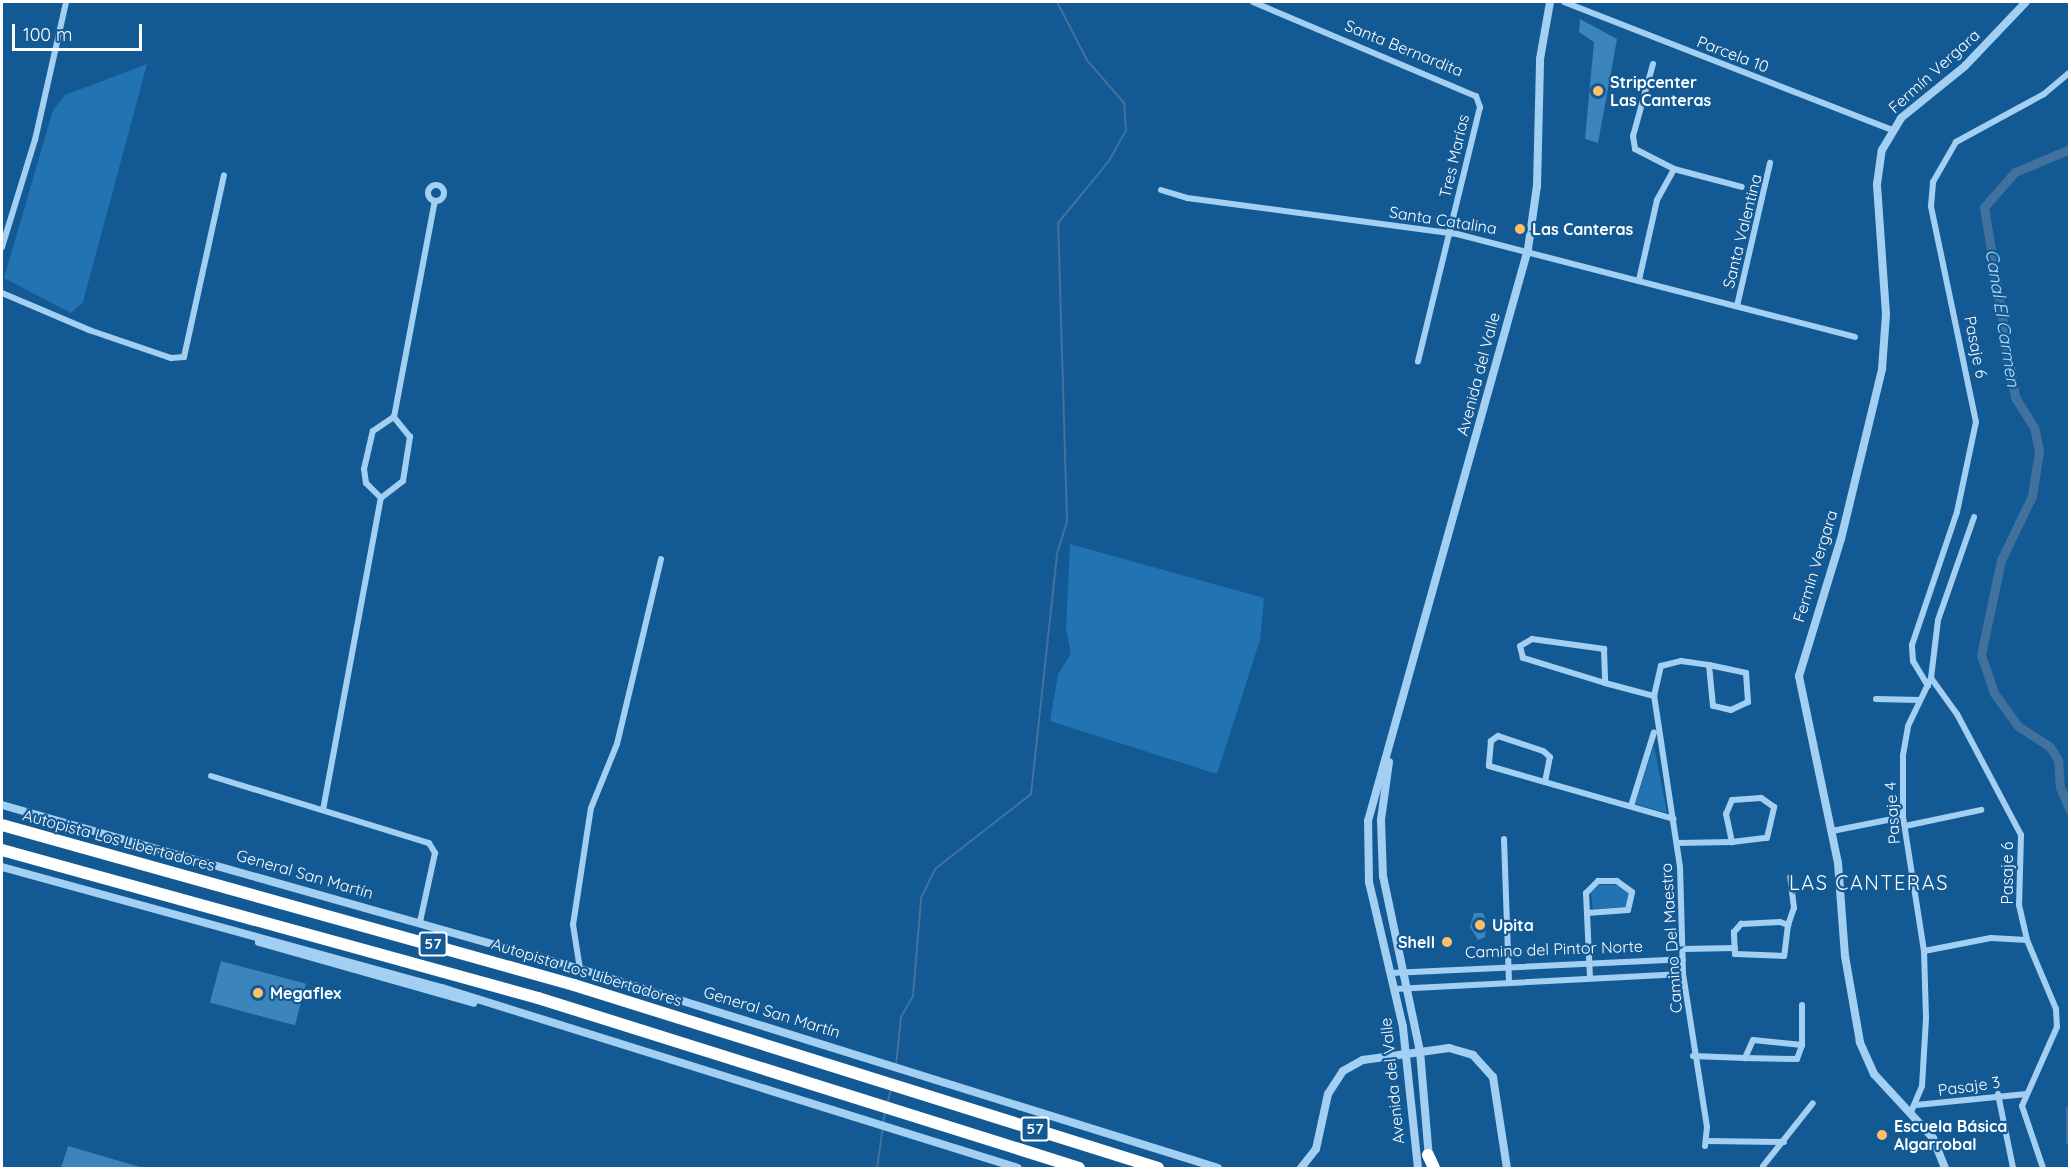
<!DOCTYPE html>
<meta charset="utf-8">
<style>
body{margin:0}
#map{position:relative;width:2071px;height:1170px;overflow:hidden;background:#135a94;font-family:Quicksand,sans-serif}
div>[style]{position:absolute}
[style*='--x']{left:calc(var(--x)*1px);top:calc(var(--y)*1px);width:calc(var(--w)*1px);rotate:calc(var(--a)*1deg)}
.green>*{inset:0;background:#2273b1}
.stream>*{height:2px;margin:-1px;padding:0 1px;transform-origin:1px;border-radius:1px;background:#40729d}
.canal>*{height:9px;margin:-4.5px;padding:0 4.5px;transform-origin:4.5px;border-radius:4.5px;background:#40729d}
.building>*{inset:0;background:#3c84bc;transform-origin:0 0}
.minor>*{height:6px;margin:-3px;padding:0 3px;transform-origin:3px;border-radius:3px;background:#a3cff2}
.minor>.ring{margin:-3px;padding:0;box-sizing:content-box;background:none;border:6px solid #a3cff2;border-radius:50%}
.tertiary>*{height:8px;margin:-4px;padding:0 4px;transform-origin:4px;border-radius:4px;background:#a3cff2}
.motorway>*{height:12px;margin:-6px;padding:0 6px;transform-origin:6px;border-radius:6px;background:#fff}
.dots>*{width:16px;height:16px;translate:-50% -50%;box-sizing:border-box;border:3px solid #135a94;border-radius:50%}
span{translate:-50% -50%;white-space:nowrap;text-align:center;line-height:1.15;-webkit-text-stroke:4.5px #135a94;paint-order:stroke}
.shield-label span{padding:2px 4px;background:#135a94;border:2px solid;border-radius:4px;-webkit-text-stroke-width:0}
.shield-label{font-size:15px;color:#fff;font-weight:700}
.street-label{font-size:16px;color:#fff}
.poi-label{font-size:16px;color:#fff;font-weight:700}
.left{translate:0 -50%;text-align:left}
.right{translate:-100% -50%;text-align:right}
.water-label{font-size:18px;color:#afd9f9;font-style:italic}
.quarter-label{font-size:20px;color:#fff;letter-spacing:1.5px}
.frame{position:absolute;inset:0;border:3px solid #fff;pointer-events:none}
.scale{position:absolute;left:12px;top:24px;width:130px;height:27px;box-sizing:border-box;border:3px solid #fff;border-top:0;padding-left:8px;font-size:18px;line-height:21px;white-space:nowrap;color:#fff;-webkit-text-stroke:4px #135a94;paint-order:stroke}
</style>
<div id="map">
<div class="green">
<div style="clip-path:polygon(147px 64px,83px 302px,71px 313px,4px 278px,53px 110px,65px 95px)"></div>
<div style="clip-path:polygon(1070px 544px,1264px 598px,1260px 640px,1217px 774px,1050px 721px,1058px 674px,1071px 654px,1066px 628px)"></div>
<div style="clip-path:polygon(1654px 746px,1667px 813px,1635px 804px)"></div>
<div style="clip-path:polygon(1599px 885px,1621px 885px,1631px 896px,1627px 907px,1593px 909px,1591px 893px)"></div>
</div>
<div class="stream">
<div style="--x:896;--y:1066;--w:49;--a:-84.2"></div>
<div style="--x:901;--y:1017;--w:24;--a:-60"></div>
<div style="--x:913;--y:996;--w:98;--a:-85.3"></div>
<div style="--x:921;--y:898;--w:32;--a:-64"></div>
<div style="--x:935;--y:869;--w:122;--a:-38"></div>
<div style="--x:1031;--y:794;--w:241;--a:-83.8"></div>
<div style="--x:1057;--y:554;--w:34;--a:-73"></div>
<div style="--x:1067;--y:521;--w:298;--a:-91.7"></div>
<div style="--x:1058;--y:223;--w:80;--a:-50.6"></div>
<div style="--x:1109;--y:161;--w:35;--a:-61"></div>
<div style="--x:1126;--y:130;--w:27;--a:-94"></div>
<div style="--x:1124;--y:103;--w:57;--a:-130.7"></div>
<div style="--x:1087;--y:60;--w:65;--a:-117.3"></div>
<div style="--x:887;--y:1104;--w:16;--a:-75"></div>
<div style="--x:877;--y:1168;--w:57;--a:-81.9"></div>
</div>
<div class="canal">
<div style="--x:2070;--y:149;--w:60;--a:157.3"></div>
<div style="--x:2015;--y:172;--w:47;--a:131.5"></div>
<div style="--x:1984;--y:207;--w:193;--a:80.7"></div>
<div style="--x:2015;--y:397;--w:36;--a:58"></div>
<div style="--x:2034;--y:427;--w:25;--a:78"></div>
<div style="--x:2039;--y:451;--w:46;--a:98.8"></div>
<div style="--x:2032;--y:496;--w:71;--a:115.8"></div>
<div style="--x:2001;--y:560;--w:97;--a:101.9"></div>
<div style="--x:1981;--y:655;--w:40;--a:71.1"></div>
<div style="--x:1994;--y:693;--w:41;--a:54"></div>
<div style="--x:2018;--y:726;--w:38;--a:33"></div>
<div style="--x:2050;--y:747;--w:15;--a:58"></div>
<div style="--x:2058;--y:760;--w:27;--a:86"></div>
<div style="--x:2060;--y:787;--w:26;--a:67"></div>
<div style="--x:2070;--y:1109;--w:32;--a:90"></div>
</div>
<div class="building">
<div style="clip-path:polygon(1580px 19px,1617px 39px,1598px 143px,1585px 139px,1594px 42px,1579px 32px)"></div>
<div style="clip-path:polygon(1474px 913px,1483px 913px,1487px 922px,1485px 937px,1478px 940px,1470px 927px)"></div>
<div style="left:221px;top:961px;width:88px;height:43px;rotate:15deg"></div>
<div style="clip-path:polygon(68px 1146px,140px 1167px,139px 1168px,61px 1168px)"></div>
</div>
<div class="minor">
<div style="--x:1253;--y:2;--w:242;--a:22.9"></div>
<div style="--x:1476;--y:96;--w:12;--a:70"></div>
<div style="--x:1480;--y:107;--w:262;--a:103.7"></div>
<div style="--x:1564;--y:2;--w:352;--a:21.3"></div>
<div style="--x:1653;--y:64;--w:75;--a:105.5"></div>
<div style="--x:1633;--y:136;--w:13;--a:81"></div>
<div style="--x:1635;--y:149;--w:44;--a:27.1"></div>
<div style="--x:1674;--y:169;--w:70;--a:14.8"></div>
<div class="ring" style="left:428px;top:185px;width:10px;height:10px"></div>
<div style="--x:1161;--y:190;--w:27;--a:17"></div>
<div style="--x:1187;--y:198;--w:272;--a:7.6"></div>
<div style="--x:1457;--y:234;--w:411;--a:14.5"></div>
<div style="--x:2;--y:247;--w:112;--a:-72.9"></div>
<div style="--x:35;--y:140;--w:141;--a:-77.3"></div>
<div style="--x:1639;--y:280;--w:82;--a:-77.3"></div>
<div style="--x:1657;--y:200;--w:35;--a:-61"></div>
<div style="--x:2;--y:293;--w:95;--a:23"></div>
<div style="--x:89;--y:330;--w:87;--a:18.9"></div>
<div style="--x:171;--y:358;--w:13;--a:-4"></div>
<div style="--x:184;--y:357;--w:186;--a:-77.6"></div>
<div style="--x:1737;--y:306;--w:147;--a:-77"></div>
<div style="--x:394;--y:417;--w:220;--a:-79.3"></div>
<div style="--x:381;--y:498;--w:21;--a:-135"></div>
<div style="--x:366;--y:483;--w:14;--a:-98"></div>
<div style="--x:364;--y:469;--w:39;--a:-77"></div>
<div style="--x:373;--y:431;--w:25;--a:-34"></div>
<div style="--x:381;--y:498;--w:28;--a:-38"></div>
<div style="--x:403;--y:481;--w:45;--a:-81"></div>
<div style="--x:410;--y:437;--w:26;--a:-129"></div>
<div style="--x:1532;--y:639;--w:73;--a:7.9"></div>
<div style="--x:1604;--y:649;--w:34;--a:88"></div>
<div style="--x:1605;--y:683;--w:86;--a:-163"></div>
<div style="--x:1523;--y:658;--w:12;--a:-104"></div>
<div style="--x:1520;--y:646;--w:14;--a:-30"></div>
<div style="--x:1709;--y:665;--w:38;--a:12"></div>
<div style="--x:1746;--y:673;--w:29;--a:86"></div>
<div style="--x:1748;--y:702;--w:19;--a:155"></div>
<div style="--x:1731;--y:710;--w:18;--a:-167"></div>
<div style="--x:1713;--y:706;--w:41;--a:-95.6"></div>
<div style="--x:1931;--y:678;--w:44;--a:54.2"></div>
<div style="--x:1957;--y:714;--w:137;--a:62.1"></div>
<div style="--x:2021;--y:835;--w:70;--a:91.6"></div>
<div style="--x:2019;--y:905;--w:36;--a:77"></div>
<div style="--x:2027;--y:940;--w:75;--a:67.2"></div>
<div style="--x:2056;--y:1009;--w:18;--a:87"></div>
<div style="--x:2057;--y:1027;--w:86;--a:113.9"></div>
<div style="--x:2022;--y:1106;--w:65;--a:71.3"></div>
<div style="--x:1605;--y:683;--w:51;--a:14.9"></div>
<div style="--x:1928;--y:686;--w:29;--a:-121"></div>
<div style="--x:1913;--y:661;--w:16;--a:-94"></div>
<div style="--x:1912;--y:645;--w:140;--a:-71.3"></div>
<div style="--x:1957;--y:512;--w:92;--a:-78.1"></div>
<div style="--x:1976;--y:422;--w:221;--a:-101.8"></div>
<div style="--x:1931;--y:206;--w:24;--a:-85"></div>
<div style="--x:1933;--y:182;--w:46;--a:-60.1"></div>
<div style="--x:1956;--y:142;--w:100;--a:-28.6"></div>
<div style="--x:2044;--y:94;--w:34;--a:-40"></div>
<div style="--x:1876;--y:699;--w:44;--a:1.3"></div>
<div style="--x:211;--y:776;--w:228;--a:17.1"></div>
<div style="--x:429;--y:843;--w:12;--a:59"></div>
<div style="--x:435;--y:853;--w:71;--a:102.3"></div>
<div style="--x:1545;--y:782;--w:25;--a:-79"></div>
<div style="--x:1550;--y:757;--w:9;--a:-139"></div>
<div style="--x:1543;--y:751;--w:47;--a:-161.6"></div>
<div style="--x:1498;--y:736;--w:9;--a:144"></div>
<div style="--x:1491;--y:741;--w:25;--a:95"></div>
<div style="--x:1489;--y:766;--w:192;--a:16"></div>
<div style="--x:1631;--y:806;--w:77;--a:-72.7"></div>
<div style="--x:323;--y:810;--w:317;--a:-79.5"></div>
<div style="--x:1905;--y:826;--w:78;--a:-11.9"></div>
<div style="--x:1832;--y:831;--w:72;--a:-11.2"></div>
<div style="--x:1504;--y:839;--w:142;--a:88"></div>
<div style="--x:1677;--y:843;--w:55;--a:-1"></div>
<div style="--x:1732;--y:842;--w:35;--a:-7"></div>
<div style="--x:1767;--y:838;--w:32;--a:-77"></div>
<div style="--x:1774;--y:807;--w:16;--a:-145"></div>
<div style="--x:1761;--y:798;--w:29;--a:176"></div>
<div style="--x:1732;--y:800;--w:15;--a:113"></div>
<div style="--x:1726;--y:814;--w:29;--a:78"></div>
<div style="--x:1587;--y:913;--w:41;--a:-4.2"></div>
<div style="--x:1628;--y:910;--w:18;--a:-77"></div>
<div style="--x:1632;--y:892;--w:19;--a:-144"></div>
<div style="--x:1617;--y:881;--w:19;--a:180"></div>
<div style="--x:1598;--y:881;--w:17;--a:135"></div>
<div style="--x:1586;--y:893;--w:84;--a:87.3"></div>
<div style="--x:1780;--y:922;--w:9;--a:21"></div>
<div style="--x:1788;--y:925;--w:31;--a:97"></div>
<div style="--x:1784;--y:956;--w:49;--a:-177.7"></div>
<div style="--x:1735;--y:954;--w:22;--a:-93"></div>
<div style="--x:1734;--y:932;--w:11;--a:-49"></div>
<div style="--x:1741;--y:924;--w:39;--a:-3"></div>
<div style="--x:1788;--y:925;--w:18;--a:-71"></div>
<div style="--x:1794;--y:908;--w:31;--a:-97"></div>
<div style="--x:1683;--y:949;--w:52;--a:-1.1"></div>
<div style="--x:1924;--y:951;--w:68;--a:-11"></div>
<div style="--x:1991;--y:938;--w:36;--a:3"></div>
<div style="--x:580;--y:969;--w:45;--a:-99"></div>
<div style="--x:573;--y:925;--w:118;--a:-81.3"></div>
<div style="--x:591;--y:808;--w:69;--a:-67.9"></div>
<div style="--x:617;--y:744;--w:190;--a:-76.6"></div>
<div style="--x:1391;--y:973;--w:292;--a:-2.7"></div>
<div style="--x:1395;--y:989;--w:288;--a:-3"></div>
<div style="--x:1802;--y:1005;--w:40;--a:90"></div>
<div style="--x:1693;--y:1056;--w:52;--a:2.2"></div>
<div style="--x:1745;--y:1058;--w:52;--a:1.1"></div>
<div style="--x:1797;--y:1059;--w:15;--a:-70"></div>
<div style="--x:1802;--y:1045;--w:49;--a:-174.2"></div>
<div style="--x:1753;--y:1040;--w:20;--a:114"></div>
<div style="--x:1998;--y:1094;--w:76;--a:78.5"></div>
<div style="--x:1916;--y:1105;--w:111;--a:-5.7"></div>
<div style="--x:1911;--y:1112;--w:28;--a:-67"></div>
<div style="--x:1922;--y:1086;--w:68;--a:-86.6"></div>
<div style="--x:1926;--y:1018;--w:67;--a:-91.7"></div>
<div style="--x:1924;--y:951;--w:136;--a:-98.9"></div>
<div style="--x:1903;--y:817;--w:62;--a:-90"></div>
<div style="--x:1903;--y:755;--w:29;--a:-80"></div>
<div style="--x:1908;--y:726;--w:53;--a:-64.4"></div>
<div style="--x:1931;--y:678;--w:58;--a:-83.1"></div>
<div style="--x:1938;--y:620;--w:109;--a:-70.7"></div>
<div style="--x:1707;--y:1141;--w:77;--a:0.7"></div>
<div style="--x:1705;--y:1146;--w:19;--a:-84"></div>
<div style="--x:1707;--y:1127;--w:155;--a:-98.9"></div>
<div style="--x:1683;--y:974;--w:107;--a:-91.6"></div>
<div style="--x:1680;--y:867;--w:173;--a:-98.6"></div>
<div style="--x:1654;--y:696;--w:31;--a:-77"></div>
<div style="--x:1661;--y:666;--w:21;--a:-14"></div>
<div style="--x:1681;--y:661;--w:28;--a:8"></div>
<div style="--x:1763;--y:1166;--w:80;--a:-51.6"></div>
</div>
<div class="tertiary">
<div style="--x:1389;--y:762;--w:59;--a:97.9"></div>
<div style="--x:1381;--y:820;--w:56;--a:88"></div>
<div style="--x:1383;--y:876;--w:179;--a:78.1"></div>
<div style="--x:1420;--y:1051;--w:107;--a:85.2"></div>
<div style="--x:2;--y:805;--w:601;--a:15.84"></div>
<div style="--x:580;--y:969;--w:668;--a:17.32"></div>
<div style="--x:2;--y:867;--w:456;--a:15.4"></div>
<div style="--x:442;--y:988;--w:603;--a:17.35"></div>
<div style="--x:259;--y:942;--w:223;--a:15.8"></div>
<div style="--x:1301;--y:1168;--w:24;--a:-52"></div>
<div style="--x:1316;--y:1149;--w:56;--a:-77.7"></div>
<div style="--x:1328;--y:1094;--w:27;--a:-57"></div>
<div style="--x:1343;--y:1071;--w:23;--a:-29"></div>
<div style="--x:1363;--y:1060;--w:87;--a:-7.9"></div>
<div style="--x:1449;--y:1048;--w:25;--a:16"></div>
<div style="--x:1473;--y:1055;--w:30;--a:48"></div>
<div style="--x:1493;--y:1077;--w:92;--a:81.3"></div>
<div style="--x:1418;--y:1168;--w:142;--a:-96.1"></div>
<div style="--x:1403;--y:1027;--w:149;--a:-103.2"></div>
<div style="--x:1369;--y:882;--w:61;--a:-90.9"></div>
<div style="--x:1368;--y:821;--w:594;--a:-74.37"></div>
<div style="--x:1528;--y:249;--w:64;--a:-81.9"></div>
<div style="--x:1537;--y:186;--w:127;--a:-88.6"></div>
<div style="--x:1540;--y:59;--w:58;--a:-80"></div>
<div style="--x:1945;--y:1168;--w:32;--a:-112"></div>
<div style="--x:1933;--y:1138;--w:87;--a:-132.7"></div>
<div style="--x:1874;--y:1074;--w:35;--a:-114"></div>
<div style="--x:1860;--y:1042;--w:87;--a:-99.9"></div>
<div style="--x:1845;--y:956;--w:93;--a:-94.3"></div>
<div style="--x:1838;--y:863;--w:191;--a:-101.8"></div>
<div style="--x:1799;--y:676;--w:143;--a:-73"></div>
<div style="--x:1841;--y:539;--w:175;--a:-76.4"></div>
<div style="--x:1882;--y:369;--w:55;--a:-85.8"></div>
<div style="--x:1886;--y:314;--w:130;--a:-94"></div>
<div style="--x:1877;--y:184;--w:34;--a:-82"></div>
<div style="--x:1882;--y:150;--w:37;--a:-59"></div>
<div style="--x:1901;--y:118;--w:82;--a:-39.1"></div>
<div style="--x:1965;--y:66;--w:88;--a:-46.4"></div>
</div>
<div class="motorway">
<div style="--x:2;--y:825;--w:594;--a:15.63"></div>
<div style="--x:574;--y:985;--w:612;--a:17.4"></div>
<div style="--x:2;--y:850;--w:556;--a:15.44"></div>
<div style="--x:538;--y:998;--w:567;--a:17.44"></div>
<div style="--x:1428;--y:1155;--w:14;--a:65"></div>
</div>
<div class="dots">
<div style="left:1598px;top:91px;background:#ffc164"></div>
<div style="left:1520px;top:229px;background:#ffc164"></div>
<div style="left:1480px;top:925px;background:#ffc164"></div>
<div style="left:1447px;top:942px;background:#ffc164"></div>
<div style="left:258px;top:993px;background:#ffc164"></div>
<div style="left:1882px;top:1135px;background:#ffc164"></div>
</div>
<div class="shield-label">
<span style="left:433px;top:944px">57</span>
<span style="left:1035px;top:1129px">57</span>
</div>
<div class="street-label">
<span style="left:1404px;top:48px;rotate:22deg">Santa Bernardita</span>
<span style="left:1733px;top:54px;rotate:21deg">Parcela 10</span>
<span style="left:1934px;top:71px;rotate:-42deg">Fermín Vergara</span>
<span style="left:1454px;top:156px;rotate:-77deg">Tres Marías</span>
<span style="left:1443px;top:220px;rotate:9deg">Santa Catalina</span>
<span style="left:1742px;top:231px;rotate:-76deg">Santa Valentina</span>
<span style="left:1976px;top:347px;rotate:79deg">Pasaje 6</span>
<span style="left:1478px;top:374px;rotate:-75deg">Avenida del Valle</span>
<span style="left:1815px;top:566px;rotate:-73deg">Fermín Vergara</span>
<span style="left:1892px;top:813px;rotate:-94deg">Pasaje 4</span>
<span style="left:119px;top:840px;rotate:15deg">Autopista Los Libertadores</span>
<span style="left:2007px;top:873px;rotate:-90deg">Pasaje 6</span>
<span style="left:305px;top:874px;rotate:16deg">General San Martín</span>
<span style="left:1671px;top:938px;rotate:-94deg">Camino Del Maestro</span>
<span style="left:1554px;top:949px;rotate:-2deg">Camino del Pintor Norte</span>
<span style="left:587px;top:972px;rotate:17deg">Autopista Los Libertadores</span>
<span style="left:772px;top:1012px;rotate:17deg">General San Martín</span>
<span style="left:1392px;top:1081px;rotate:-96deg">Avenida del Valle</span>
<span style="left:1969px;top:1086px;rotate:-8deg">Pasaje 3</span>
</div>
<div class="poi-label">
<span class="left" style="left:1610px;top:91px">Stripcenter<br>Las Canteras</span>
<span class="left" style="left:1532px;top:229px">Las Canteras</span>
<span class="left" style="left:1492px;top:925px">Upita</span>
<span class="right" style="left:1435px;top:942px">Shell</span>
<span class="left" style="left:270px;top:993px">Megaflex</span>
<span class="left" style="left:1894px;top:1135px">Escuela Básica<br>Algarrobal</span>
</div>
<div class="water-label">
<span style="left:2002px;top:318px;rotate:81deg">Canal El Carmen</span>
</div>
<div class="quarter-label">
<span style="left:1869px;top:882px">LAS CANTERAS</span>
</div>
<div class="frame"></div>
<div class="scale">100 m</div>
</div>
